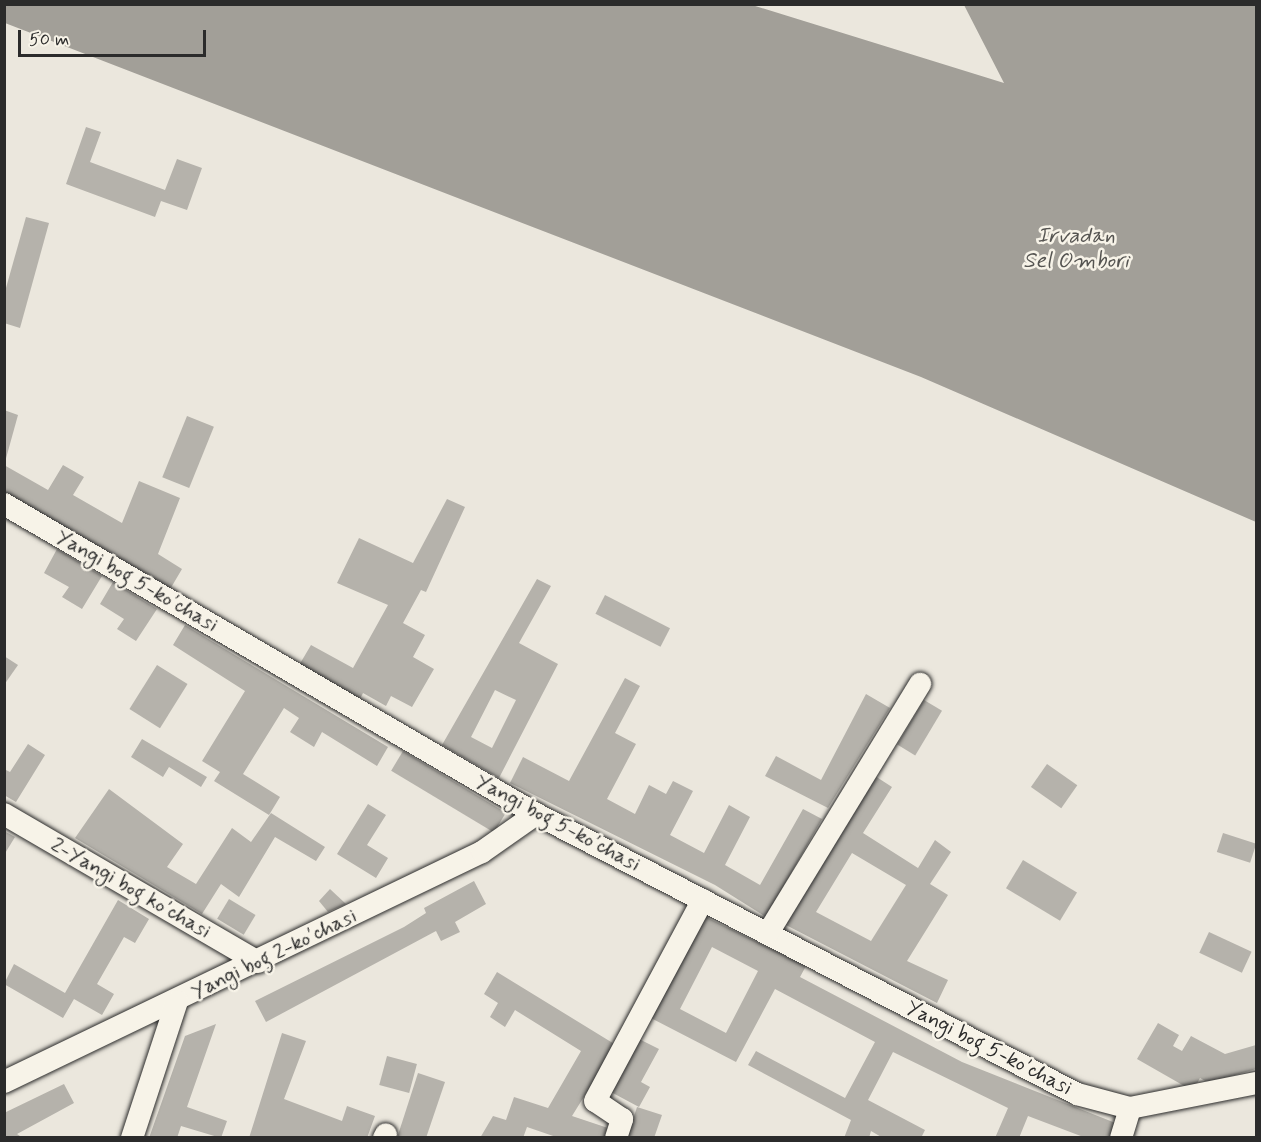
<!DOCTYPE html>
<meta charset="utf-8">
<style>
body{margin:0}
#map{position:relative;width:1261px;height:1142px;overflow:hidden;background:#ebe7dd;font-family:Mynerve,sans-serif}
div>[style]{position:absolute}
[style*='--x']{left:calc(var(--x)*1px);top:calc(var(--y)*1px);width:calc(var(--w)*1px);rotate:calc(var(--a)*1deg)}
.water>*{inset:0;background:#a29f98}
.building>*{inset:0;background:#b5b2ab;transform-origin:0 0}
.roads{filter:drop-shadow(0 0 2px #2b2b2b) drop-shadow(0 0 2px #2b2b2b)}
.minor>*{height:22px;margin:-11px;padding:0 11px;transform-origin:11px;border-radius:11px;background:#f7f3e8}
span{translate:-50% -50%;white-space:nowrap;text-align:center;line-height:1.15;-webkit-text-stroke:5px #f7f3e8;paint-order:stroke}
.street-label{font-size:21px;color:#2b2b2b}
.water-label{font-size:22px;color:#555451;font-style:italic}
.frame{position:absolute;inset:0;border:6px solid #2b2b2b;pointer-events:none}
.scale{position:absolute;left:18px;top:30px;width:188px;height:27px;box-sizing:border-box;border:3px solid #2b2b2b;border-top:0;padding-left:8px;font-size:18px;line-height:21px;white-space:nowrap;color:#2b2b2b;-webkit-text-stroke:4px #f7f3e8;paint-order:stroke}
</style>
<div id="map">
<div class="water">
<div style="clip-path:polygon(4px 5px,752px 5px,1004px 83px,964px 5px,1256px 5px,1256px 522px,921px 377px,5px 23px)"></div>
</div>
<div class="building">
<div style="clip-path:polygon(86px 127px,101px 132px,90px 162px,165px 190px,177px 159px,202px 168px,187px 210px,161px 201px,155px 217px,66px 184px)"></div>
<div style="clip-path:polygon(26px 217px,49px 223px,20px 328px,4px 323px,4px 295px)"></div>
<div style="clip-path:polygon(4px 410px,18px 415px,5px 462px,4px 461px)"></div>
<div style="left:187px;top:416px;width:29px;height:66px;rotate:22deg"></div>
<div style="clip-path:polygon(4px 465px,48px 490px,63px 465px,84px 477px,73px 495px,122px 523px,139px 481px,180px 498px,158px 554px,182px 569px,169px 591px,4px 494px)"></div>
<div style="clip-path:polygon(447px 499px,465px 507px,426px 592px,421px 590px,403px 623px,425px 635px,413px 657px,434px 669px,412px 707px,391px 696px,386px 706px,363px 693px,359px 701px,298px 667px,311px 645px,353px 668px,388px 605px,337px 583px,359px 538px,413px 563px)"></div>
<div style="clip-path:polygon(57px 549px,102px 576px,82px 609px,62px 597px,69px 587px,44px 573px)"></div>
<div style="clip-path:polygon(evenodd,537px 579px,551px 586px,519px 643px,558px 664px,499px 778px,442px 745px,537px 579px,495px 690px,516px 700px,492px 748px,471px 737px,495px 690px)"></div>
<div style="clip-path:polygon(113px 582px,157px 609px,136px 641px,117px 629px,124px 619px,100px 604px)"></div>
<div style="left:605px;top:595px;width:73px;height:21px;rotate:27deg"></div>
<div style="clip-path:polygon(185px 625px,388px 747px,377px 766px,322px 732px,314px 747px,290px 732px,299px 718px,284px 708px,243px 774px,280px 797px,269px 815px,214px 781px,220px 772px,202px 761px,245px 691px,173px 645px)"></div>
<div style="clip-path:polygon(4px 656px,18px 665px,4px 685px)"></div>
<div style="left:157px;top:665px;width:36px;height:52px;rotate:32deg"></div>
<div style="clip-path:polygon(625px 678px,640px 686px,615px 733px,636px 744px,607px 799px,635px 814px,649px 785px,666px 794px,673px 781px,693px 791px,670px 835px,704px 853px,729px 805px,750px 817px,725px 865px,760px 885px,803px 809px,822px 819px,766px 917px,715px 885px,510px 783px,523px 757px,569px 781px)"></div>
<div style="clip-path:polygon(866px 694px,890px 708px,828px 808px,765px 776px,776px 756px,821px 780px)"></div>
<div style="left:924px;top:700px;width:21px;height:52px;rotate:31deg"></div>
<div style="clip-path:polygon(142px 739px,207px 777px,201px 787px,169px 767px,163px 777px,131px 757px)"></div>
<div style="clip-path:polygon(28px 744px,45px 755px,16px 802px,4px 795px,4px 769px,10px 772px)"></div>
<div style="left:403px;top:751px;width:120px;height:23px;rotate:31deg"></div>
<div style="left:1047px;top:764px;width:37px;height:28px;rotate:35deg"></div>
<div style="clip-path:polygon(evenodd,875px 776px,892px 787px,863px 833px,918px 868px,935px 840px,951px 852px,930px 884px,948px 895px,907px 961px,948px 980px,937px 1003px,784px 924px,875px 776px,852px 853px,906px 885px,871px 941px,816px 912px,852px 853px)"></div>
<div style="clip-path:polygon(109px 789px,183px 844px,167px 867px,196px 884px,232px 828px,251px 842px,271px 813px,325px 847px,316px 861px,275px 837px,239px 897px,221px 884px,202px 914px,75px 838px)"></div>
<div style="clip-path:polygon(368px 804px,386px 815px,367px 845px,388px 858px,376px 878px,337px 854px)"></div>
<div style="clip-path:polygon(4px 831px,15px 837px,4px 855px)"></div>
<div style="left:1223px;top:833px;width:35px;height:20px;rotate:18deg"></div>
<div style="left:1023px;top:860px;width:63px;height:33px;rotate:31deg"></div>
<div style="clip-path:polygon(474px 881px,486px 904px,455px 922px,460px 932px,441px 941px,436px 931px,266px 1022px,255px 1001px,404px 927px,426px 913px,424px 908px)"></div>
<div style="clip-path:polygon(330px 889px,346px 904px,328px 912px,319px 901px)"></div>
<div style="left:229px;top:899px;width:31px;height:23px;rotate:31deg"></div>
<div style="clip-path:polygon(118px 900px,149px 919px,135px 943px,124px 937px,97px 984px,114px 994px,102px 1015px,74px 999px,63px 1018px,4px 984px,14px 964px,65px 993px)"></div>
<div style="clip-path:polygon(evenodd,702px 915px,806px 966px,800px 977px,962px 1062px,1118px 1124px,1114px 1138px,1086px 1138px,1028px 1116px,1019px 1138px,995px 1138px,1008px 1108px,893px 1052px,868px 1100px,925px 1130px,921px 1138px,883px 1138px,871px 1131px,869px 1138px,844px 1138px,851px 1120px,748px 1065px,756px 1051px,845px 1098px,875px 1042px,775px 989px,736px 1062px,647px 1016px,702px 915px,712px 947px,758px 971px,726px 1033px,680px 1009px,712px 947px)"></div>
<div style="left:1209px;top:932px;width:47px;height:23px;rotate:25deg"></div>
<div style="clip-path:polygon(497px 972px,616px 1045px,572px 1116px,608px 1128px,605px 1138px,559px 1138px,527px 1127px,523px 1138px,480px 1138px,493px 1116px,506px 1120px,514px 1097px,548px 1108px,581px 1051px,515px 1010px,505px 1027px,490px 1017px,498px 1003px,484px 994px)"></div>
<div style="clip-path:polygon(1158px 1023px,1179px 1035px,1173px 1046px,1182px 1051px,1191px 1036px,1225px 1054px,1256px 1045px,1256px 1069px,1221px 1079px,1216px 1087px,1200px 1078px,1193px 1091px,1137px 1059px)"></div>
<div style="clip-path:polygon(216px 1024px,187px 1107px,227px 1121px,221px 1138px,181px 1126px,177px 1138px,149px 1138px,185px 1036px)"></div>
<div style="clip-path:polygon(282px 1033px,306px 1041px,284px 1099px,342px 1121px,347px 1106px,375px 1116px,367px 1138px,249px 1138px)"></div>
<div style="clip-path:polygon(637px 1038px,659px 1049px,641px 1082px,650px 1087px,639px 1107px,609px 1091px)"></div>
<div style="left:387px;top:1056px;width:31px;height:30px;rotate:15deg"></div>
<div style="clip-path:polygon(418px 1073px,445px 1082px,426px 1138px,397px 1138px)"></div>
<div style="clip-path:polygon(64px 1084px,74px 1103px,17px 1134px,23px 1138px,4px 1138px,4px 1113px)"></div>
<div style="clip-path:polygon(637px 1107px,662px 1115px,654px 1138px,627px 1138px)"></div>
</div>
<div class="roads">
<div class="minor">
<div style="--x:4;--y:504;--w:616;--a:30.23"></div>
<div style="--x:536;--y:814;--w:609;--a:27.36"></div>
<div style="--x:1077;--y:1094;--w:55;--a:14.8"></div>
<div style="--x:1130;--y:1108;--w:128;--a:-11.2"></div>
<div style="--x:4;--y:814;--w:294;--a:30.2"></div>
<div style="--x:768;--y:933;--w:292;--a:-58.6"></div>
<div style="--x:4;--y:1082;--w:530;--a:-25.7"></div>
<div style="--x:482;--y:852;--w:66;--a:-35.1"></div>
<div style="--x:132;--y:1138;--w:144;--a:-71.8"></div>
<div style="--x:384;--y:1138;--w:4;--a:-63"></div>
<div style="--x:616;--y:1138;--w:20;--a:-72"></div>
<div style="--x:622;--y:1119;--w:32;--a:-146"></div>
<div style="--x:595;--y:1101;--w:228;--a:-61.8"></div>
<div style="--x:1121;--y:1138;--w:31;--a:-73"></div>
</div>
</div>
<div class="street-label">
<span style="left:137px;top:581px;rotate:30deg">Yangi bog 5-koʼchasi</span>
<span style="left:558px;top:823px;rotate:28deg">Yangi bog 5-koʼchasi</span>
<span style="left:131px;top:888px;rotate:30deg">2-Yangi bog koʼchasi</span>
<span style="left:274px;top:954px;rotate:-26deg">Yangi bog 2-koʼchasi</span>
<span style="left:989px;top:1048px;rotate:27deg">Yangi bog 5-koʼchasi</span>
</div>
<div class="water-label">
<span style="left:1076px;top:249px">Irvadan<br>Sel Ombori</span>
</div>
<div class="frame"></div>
<div class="scale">50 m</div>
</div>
